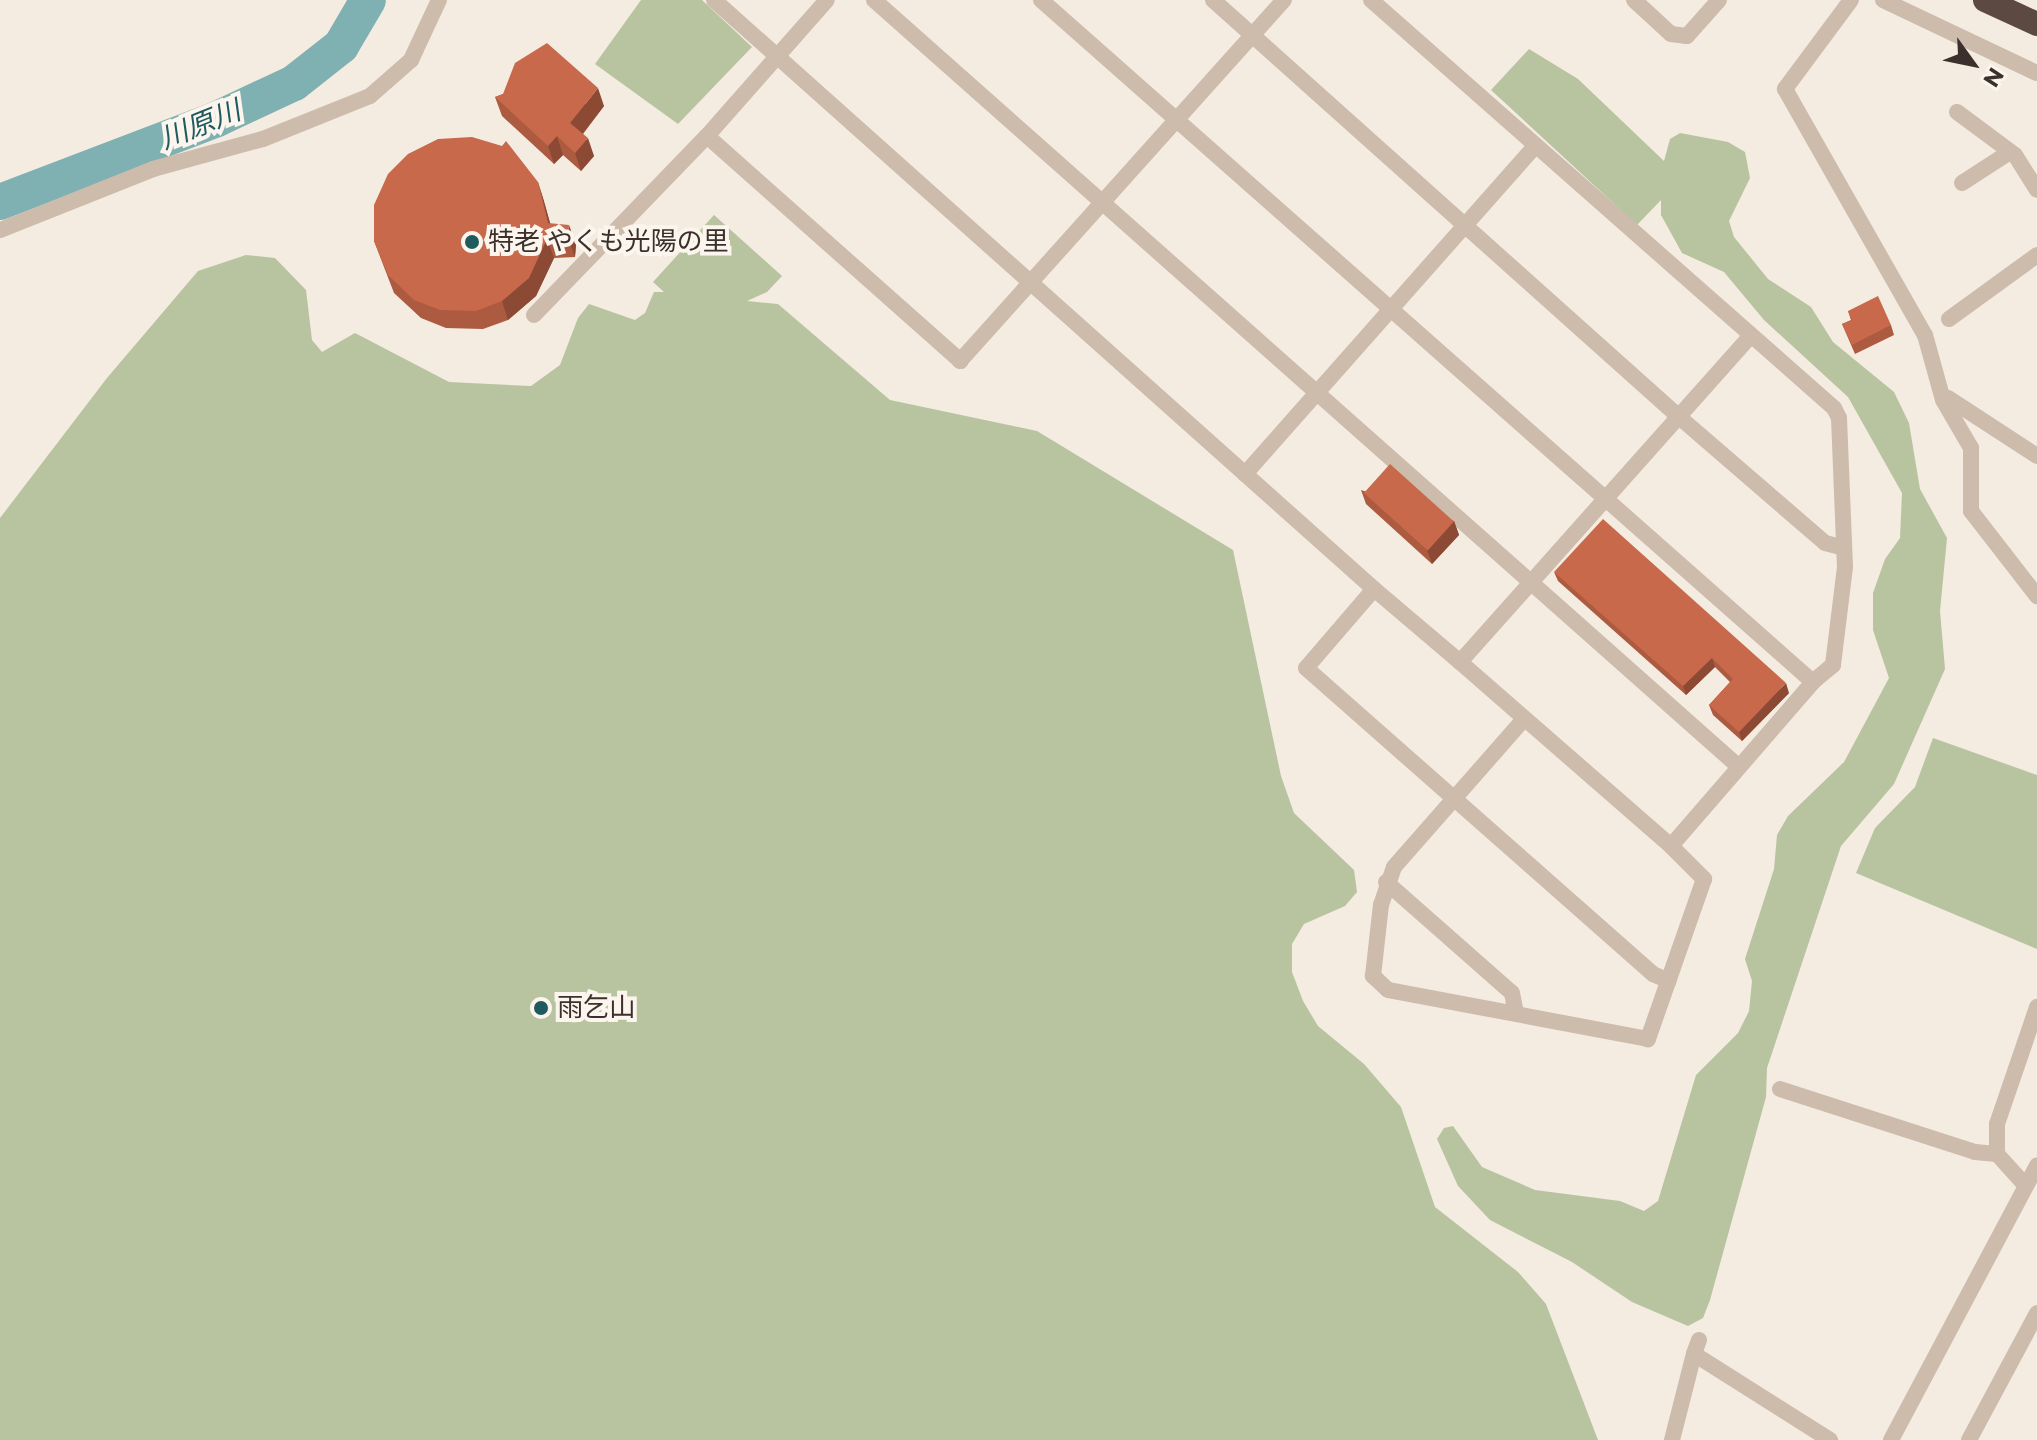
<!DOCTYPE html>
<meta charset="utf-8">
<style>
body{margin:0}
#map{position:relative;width:2037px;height:1440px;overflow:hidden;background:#f4ebe1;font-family:Montserrat,"Noto Sans JP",sans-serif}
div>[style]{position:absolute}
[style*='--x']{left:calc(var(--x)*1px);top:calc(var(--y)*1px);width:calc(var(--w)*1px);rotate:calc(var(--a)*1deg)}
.green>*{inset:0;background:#b8c4a0}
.river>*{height:36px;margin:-18px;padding:0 18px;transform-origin:18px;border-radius:18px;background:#7fb0b2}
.street>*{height:16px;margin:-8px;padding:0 8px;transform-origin:8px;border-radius:8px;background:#cdbbac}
.highway>*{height:24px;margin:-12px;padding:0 12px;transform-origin:12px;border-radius:12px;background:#5c4a42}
.wall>*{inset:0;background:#ac5a40}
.shaded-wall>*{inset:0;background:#8c4a34}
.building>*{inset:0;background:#c8694b;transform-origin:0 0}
.dots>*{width:22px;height:22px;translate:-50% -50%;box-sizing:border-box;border:4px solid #fbf5ee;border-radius:50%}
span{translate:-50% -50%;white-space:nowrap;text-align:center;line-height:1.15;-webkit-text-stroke:8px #fbf5ee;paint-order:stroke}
.poi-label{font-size:26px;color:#3b302b}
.left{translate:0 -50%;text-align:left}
.water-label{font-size:28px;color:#1f5a5e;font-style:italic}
.north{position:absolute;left:1933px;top:24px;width:80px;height:80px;-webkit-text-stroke:6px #fbf5ee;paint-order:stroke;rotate:123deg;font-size:22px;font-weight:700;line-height:32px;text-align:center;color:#3b302b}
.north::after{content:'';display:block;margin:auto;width:28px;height:36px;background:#3b302b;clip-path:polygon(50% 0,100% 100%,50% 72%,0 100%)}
</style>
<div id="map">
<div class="green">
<div style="clip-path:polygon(641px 0,702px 0,752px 47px,678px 124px,595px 64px)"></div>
<div style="clip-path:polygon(1529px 49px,1578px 79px,1664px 161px,1670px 139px,1680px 133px,1728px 142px,1745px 152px,1750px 178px,1729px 221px,1734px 237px,1768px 279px,1811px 307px,1833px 342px,1894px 392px,1909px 423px,1920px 489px,1947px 538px,1940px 611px,1945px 669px,1894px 784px,1841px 846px,1767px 1068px,1766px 1097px,1710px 1300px,1703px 1318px,1688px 1326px,1632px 1302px,1572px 1262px,1490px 1220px,1458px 1186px,1437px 1139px,1444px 1128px,1453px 1126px,1482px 1167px,1535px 1190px,1620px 1201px,1644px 1211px,1658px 1201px,1696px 1075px,1738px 1033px,1749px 1011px,1752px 981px,1745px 959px,1774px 869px,1777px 835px,1788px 816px,1844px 762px,1889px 678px,1873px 630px,1873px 593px,1885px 559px,1900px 538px,1902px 493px,1848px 397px,1764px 320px,1724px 272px,1682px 253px,1661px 215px,1661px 200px,1637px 225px,1491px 90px)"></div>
<div style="clip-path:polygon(714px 215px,782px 276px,767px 292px,747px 301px,778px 304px,890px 400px,1037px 431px,1233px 550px,1281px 776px,1294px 813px,1354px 870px,1357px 892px,1345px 906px,1304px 924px,1292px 944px,1292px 972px,1303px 1001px,1318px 1026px,1364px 1064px,1401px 1107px,1435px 1207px,1518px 1272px,1546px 1304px,1598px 1440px,0 1440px,0 518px,107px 378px,198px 271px,246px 255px,275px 258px,306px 290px,312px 340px,322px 352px,355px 333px,449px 382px,531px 386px,560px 365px,578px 318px,589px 304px,635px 320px,645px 313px,654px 292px,664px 292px,653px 282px)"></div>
<div style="clip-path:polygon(1933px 738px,2037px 775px,2037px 949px,1856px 873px,1875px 828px,1915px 787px)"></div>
</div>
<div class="river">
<div style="--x:0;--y:202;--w:232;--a:-20.9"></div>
<div style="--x:217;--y:119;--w:85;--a:-25.1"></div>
<div style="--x:294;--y:83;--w:60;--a:-38.2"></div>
<div style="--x:341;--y:46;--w:53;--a:-59.6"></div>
</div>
<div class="street">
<div style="--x:714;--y:0;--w:885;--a:41.75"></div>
<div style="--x:1374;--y:589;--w:113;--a:40.3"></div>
<div style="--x:1460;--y:662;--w:280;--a:41.1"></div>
<div style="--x:1671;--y:846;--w:47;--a:45"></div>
<div style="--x:1704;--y:879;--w:170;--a:109.3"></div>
<div style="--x:1648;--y:1039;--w:265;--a:-169.3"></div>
<div style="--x:1388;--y:990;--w:21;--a:-137"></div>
<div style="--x:1373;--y:976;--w:71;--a:-83.6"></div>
<div style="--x:1381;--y:905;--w:40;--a:-71.1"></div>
<div style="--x:1394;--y:867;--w:197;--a:-48.7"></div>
<div style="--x:874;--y:0;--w:1156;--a:41.56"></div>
<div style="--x:1041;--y:0;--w:1030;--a:41.46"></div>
<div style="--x:1213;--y:0;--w:624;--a:41.82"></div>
<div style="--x:1678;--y:416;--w:194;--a:40.8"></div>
<div style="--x:1825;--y:543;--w:16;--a:14"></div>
<div style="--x:1371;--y:0;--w:617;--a:41.39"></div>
<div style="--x:1834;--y:408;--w:11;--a:63"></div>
<div style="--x:1839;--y:418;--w:149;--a:87.7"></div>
<div style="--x:1845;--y:567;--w:99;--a:97"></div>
<div style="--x:1833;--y:665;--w:26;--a:140"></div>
<div style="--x:1813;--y:682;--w:217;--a:130.9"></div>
<div style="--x:1634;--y:0;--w:50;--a:42.6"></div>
<div style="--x:1671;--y:34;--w:16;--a:7"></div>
<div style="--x:1687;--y:36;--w:48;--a:-48.4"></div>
<div style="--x:1851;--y:0;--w:111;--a:126.6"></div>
<div style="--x:1785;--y:89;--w:283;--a:60.4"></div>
<div style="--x:1925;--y:335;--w:67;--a:74.5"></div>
<div style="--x:1943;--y:400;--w:56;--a:59.7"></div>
<div style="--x:1971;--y:448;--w:63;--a:90"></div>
<div style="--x:1971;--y:511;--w:108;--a:52.2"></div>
<div style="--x:1883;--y:0;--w:170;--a:25.4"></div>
<div style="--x:1957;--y:112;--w:72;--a:36.6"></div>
<div style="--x:2015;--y:155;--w:41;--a:57.8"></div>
<div style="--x:707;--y:136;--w:339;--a:41.6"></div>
<div style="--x:960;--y:361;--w:485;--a:-48.1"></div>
<div style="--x:1962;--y:183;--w:57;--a:-32.9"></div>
<div style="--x:0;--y:230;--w:165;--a:-21.7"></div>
<div style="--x:153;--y:169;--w:114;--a:-15.3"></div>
<div style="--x:263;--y:139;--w:115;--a:-21.9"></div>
<div style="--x:370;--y:96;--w:55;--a:-41.3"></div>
<div style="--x:411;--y:60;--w:66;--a:-65"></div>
<div style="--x:534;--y:315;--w:249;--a:-46"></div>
<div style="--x:707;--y:136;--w:181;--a:-48.6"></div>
<div style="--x:1949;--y:319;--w:109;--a:-36"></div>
<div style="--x:1948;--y:398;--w:106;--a:33.1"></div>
<div style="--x:1245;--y:474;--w:438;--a:-48.5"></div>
<div style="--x:1374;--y:589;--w:104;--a:130.7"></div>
<div style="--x:1306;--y:668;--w:463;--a:41.4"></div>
<div style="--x:1653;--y:974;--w:17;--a:24"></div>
<div style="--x:1460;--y:662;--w:436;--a:-48.3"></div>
<div style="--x:1386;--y:882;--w:168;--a:41.4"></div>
<div style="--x:1512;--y:993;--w:20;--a:79"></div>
<div style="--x:1780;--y:1089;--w:205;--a:17.9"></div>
<div style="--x:1975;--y:1152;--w:22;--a:5"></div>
<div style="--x:1997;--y:1154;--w:42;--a:47.9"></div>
<div style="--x:1997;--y:1154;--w:30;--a:-90"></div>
<div style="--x:1997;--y:1124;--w:124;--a:-71.1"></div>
<div style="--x:1699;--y:1340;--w:15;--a:110"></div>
<div style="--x:1694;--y:1354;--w:161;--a:32.3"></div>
<div style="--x:1672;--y:1440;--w:89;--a:-75.7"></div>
<div style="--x:1891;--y:1440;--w:311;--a:-62"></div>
<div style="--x:1969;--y:1440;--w:144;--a:-61.8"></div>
</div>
<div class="highway">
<div style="--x:1985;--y:0;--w:57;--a:24.8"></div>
</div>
<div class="wall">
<div style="clip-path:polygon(503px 94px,604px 106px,583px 134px,594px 156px,581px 171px,563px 155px,554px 164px,502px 116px,495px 97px)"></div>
<div style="clip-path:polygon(538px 182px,550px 223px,576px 244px,575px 257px,554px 258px,536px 296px,508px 320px,483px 329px,446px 328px,421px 318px,394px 293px,374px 241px)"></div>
<div style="clip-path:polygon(1848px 311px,1891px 325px,1894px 335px,1855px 354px,1842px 324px,1851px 320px)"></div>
<div style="clip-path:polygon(1361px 490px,1454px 521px,1459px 535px,1432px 564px,1366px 504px)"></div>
<div style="clip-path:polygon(1554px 572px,1789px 693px,1742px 741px,1713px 715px,1709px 705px,1730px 682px,1715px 667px,1686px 695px,1558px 581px)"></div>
</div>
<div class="shaded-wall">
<div style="clip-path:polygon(598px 88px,604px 106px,577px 141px,570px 123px)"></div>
<div style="clip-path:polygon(557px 136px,563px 155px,554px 164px,548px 146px)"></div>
<div style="clip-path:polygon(588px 138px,594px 156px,581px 171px,575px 153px)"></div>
<div style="clip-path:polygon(538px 182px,544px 201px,555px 241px,548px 223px)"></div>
<div style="clip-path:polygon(569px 225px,576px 244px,575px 257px,568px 238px)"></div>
<div style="clip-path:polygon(547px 239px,554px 258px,536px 296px,508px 320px,502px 301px)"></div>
<div style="clip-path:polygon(1454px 521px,1459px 535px,1432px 564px,1427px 550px)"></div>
<div style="clip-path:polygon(1712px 658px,1715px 667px,1686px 695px,1683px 686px)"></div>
<div style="clip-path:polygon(1786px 683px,1789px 693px,1742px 741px,1739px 732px)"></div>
</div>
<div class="building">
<div style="clip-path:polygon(547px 43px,598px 88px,570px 123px,588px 138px,575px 153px,557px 136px,548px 146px,495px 97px,503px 94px,515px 63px)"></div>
<div style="clip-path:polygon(472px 137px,502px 146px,506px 141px,538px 182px,548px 223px,569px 225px,568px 238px,547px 239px,529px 278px,502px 301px,476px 311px,440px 310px,414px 300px,388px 275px,374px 241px,374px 205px,388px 174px,408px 154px,438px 139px)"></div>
<div style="clip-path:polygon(1878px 296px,1891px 325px,1852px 345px,1842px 324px,1852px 320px,1848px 311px)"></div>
<div style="left:1390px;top:464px;width:86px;height:39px;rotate:42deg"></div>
<div style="clip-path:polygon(1603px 519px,1786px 683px,1739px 732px,1709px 705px,1733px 679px,1712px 658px,1683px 686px,1554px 572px)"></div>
</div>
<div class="dots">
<div style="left:472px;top:242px;background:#1f5a5e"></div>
<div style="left:541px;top:1008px;background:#1f5a5e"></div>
</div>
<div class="poi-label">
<span class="left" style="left:488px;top:242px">特老 やくも光陽の里</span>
<span class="left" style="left:557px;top:1008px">雨乞山</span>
</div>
<div class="water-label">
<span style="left:200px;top:124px;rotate:-22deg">川原川</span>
</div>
<div class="north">N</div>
</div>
